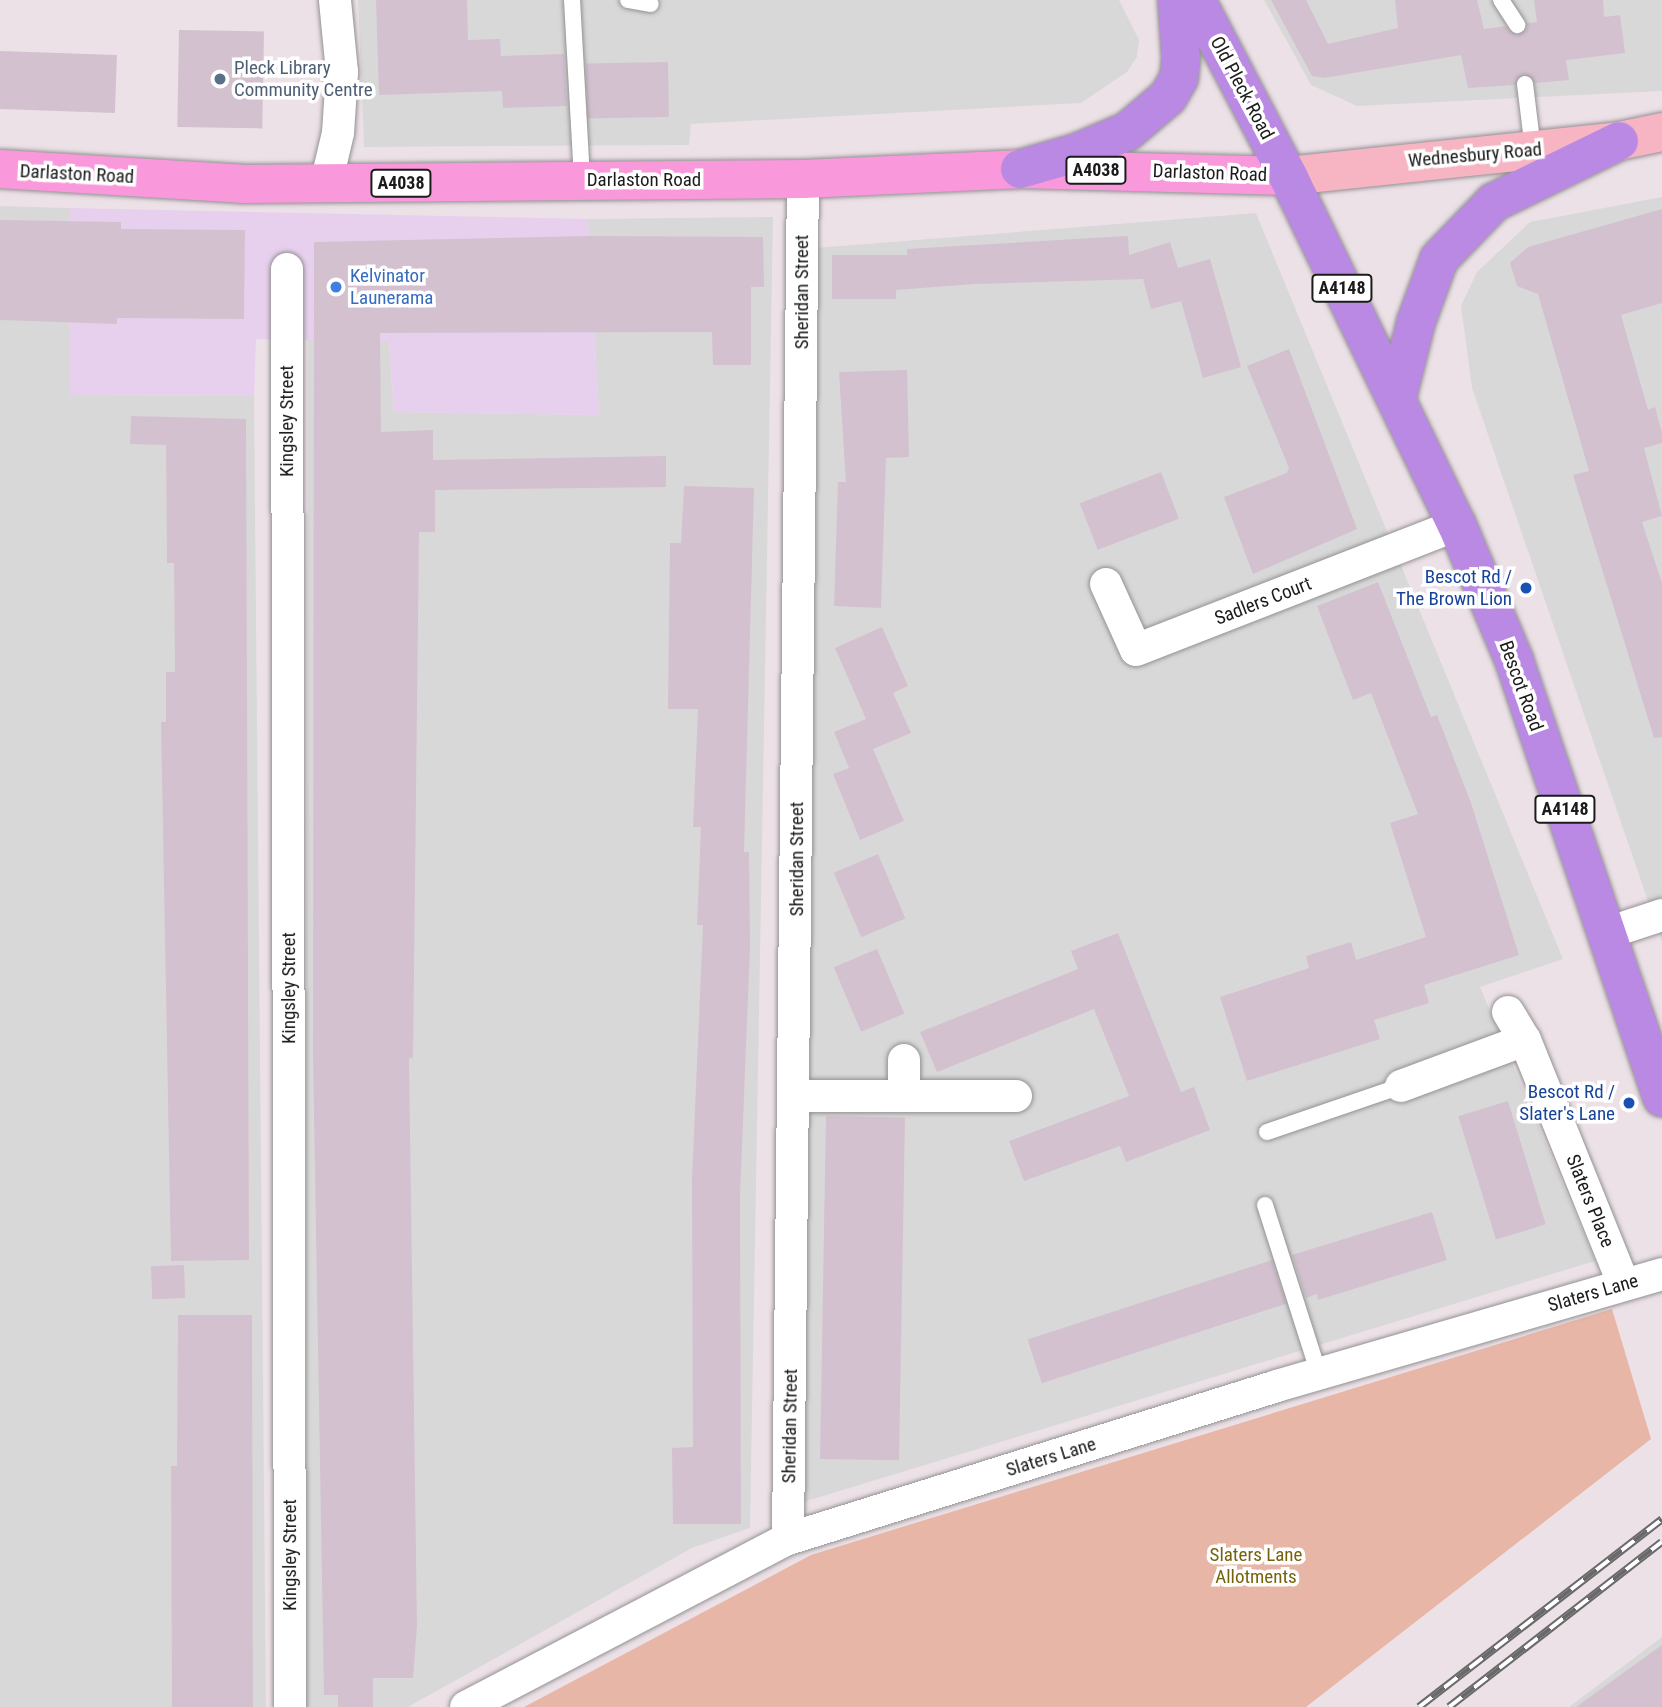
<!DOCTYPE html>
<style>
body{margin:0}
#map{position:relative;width:1662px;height:1707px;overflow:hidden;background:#ede1e8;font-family:"Roboto Condensed",sans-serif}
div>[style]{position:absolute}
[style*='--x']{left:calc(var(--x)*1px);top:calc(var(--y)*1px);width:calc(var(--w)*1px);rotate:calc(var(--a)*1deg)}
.residential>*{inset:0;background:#d9d8d9}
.commercial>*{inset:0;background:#e7d0ee}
.grass>*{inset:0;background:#e7b6a7}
.building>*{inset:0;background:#d3c1d0;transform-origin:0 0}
.roads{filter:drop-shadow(0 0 2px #929292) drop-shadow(0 0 2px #929292)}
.lane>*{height:16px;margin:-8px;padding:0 8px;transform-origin:8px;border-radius:8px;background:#fff}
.street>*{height:32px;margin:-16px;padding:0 16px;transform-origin:16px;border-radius:16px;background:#fff}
.secondary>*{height:38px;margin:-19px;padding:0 19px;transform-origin:19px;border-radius:19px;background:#f7b4c3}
.primary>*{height:38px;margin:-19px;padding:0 19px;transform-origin:19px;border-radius:19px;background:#f999dc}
.highway>*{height:38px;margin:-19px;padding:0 19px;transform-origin:19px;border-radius:19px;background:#ba89e3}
.rail>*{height:8px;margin-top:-4px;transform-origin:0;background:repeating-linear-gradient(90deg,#fff 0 16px,#696969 0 32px);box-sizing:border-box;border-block:2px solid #696969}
.dots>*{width:19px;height:19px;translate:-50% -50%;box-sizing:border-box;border:4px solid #fff;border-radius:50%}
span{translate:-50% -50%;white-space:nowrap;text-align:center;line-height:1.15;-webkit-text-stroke:7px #fff;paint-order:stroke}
.shield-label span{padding:2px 5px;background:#fff;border:2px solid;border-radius:5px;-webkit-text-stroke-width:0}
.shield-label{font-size:18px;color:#1b1b1b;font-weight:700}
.service-label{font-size:19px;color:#4e5e75}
.left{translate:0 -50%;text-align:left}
.street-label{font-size:19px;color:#1b1b1b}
.shop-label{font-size:19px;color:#366cbe}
.transit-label{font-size:19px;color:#164399}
.right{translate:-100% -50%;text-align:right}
.park-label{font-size:19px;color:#75620d}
</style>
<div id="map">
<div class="residential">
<div style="clip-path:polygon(358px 0,1119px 0,1139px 40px,1137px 57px,1127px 72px,1081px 103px,691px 124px,689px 145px,364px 147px)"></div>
<div style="clip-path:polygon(1264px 0,1662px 0,1662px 91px,1357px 106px,1311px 85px)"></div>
<div style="clip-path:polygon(1662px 197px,1662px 942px,1472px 388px,1461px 306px,1477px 272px,1530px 222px)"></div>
<div style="clip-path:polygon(0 206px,69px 208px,69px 395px,254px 396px,266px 1707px,0 1707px)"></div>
<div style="clip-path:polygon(1256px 213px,1563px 959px,1480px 987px,1595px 1261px,800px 1503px,815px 248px)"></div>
<div style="clip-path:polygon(773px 217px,750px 1528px,692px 1548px,408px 1707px,305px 1707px,308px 340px,389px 341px,394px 412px,599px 415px,588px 219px)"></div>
<div style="clip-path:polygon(1662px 1637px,1662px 1707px,1569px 1707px)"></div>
</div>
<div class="commercial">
<div style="clip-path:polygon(69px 208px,588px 219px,599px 415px,394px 412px,389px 341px,256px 339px,254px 396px,69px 395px)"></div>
</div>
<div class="grass">
<div style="clip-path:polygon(1612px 1309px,1651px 1439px,1306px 1707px,524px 1707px,811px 1555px)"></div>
</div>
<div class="building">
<div style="clip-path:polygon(376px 0,467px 0,468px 40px,500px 39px,501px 56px,564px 54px,567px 106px,503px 108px,502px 91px,379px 95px)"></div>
<div style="clip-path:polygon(1271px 0,1306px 0,1328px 44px,1398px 28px,1395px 0,1477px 0,1484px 29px,1505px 26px,1517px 35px,1526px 30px,1527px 23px,1537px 22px,1534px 0,1603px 0,1604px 17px,1620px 15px,1625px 53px,1566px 60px,1569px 80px,1535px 83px,1524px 74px,1515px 85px,1468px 88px,1461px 55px,1324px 78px,1312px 76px)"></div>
<div style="left:179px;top:30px;width:85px;height:97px;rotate:1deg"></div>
<div style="left:0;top:51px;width:117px;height:58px;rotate:2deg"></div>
<div style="left:668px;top:62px;width:55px;height:82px;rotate:89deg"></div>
<div style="clip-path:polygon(1662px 209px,1662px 303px,1621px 315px,1648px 410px,1655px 407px,1662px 433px,1662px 443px,1644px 448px,1662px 516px,1642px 522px,1662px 583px,1662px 737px,1654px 738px,1573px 475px,1589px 471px,1538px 294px,1517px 286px,1510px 263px,1528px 247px)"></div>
<div style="clip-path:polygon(0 220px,121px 222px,121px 229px,245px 230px,244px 319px,117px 318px,117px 324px,0 320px)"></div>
<div style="clip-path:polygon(589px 236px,763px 237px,764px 287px,751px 287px,751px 365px,713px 365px,712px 332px,380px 333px,381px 432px,433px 430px,433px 460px,666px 456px,666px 487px,435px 490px,435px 532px,419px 532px,413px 1058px,409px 1058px,417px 1626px,413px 1678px,373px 1678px,373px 1707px,338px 1707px,338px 1695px,324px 1695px,313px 1057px,314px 242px)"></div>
<div style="clip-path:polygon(1128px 236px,1129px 255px,1170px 242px,1178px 268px,1210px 259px,1241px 367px,1203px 378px,1181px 301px,1151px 309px,1143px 279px,974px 284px,896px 290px,896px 299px,832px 299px,832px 255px,907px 255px,907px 249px)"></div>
<div style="clip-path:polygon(1289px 349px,1357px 529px,1253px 574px,1224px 497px,1287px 473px,1289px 468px,1247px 366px)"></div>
<div style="clip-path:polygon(907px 370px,909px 457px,886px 458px,881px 608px,834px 606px,838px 482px,846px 482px,839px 372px)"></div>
<div style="clip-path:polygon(131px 416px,246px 419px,249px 1260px,171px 1261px,161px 722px,166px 722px,166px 672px,175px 672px,174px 563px,167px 563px,166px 445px,130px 444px)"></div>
<div style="left:1161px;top:472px;width:50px;height:87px;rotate:69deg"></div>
<div style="clip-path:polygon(684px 486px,754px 488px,744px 852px,749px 852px,750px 947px,740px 1195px,741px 1524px,673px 1524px,672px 1448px,693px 1447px,692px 1179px,703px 925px,697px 925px,701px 827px,693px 827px,698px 709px,668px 709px,670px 543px,681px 543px)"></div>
<div style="clip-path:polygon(1378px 582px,1431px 717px,1437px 715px,1471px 803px,1519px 955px,1424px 985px,1429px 1003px,1374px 1020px,1380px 1039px,1247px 1081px,1220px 997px,1309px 968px,1306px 956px,1351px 942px,1356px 960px,1426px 937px,1390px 823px,1418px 814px,1371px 693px,1353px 700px,1317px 606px)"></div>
<div style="clip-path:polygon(882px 627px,908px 686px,893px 693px,911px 733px,873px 749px,904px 821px,860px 840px,833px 774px,849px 768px,834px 732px,866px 719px,835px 648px)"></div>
<div style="left:878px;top:854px;width:70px;height:48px;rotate:67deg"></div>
<div style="clip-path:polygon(1118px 933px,1181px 1092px,1194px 1087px,1210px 1130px,1126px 1162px,1120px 1146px,1024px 1181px,1009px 1141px,1129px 1096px,1094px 1009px,937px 1072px,920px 1032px,1078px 969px,1071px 951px)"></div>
<div style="left:877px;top:949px;width:70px;height:47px;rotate:67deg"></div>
<div style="left:1508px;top:1101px;width:129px;height:52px;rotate:73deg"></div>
<div style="left:826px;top:1116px;width:79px;height:343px;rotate:1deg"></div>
<div style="clip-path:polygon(1432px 1212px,1447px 1260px,1318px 1300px,1317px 1294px,1306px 1298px,1292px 1255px)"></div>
<div style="left:1272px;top:1260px;width:46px;height:257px;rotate:72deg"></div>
<div style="left:184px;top:1265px;width:33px;height:33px;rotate:88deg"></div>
<div style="clip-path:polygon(178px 1315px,252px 1315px,253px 1707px,172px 1707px,171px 1466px,177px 1466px)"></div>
<div style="clip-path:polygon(1662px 1645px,1662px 1707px,1576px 1707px)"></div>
</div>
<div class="roads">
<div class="lane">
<div style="--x:572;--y:0;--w:180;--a:86.8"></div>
<div style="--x:628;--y:0;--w:23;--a:10"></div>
<div style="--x:1501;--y:0;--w:30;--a:57"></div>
<div style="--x:1525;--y:84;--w:65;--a:83"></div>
<div style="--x:1267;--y:1132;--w:142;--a:-18.9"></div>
<div style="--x:1265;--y:1205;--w:177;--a:72.3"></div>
</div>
<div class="street">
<div style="--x:326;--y:184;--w:52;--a:-76.8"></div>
<div style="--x:338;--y:133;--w:61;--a:-86.2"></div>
<div style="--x:342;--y:72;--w:72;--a:-95.6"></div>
<div style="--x:287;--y:269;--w:1438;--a:89.88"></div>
<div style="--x:1106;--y:584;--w:72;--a:65.6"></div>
<div style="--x:1136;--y:650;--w:344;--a:-21.3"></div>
<div style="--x:1607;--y:933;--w:58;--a:-18.1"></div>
<div style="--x:1508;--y:1012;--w:33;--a:59"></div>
<div style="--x:1525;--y:1040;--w:262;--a:68"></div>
<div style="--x:1401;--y:1086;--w:132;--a:-20.4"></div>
<div style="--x:795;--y:1096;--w:221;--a:0"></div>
<div style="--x:904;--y:1096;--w:36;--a:-90"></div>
<div style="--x:788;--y:1539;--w:1360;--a:-89.37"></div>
<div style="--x:466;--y:1707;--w:363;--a:-27.6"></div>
<div style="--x:788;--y:1539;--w:512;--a:-17.37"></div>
<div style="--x:1277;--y:1386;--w:401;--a:-16.2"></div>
</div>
<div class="secondary">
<div style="--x:1288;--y:176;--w:333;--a:-6"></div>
<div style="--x:1619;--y:141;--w:44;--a:-11.8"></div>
</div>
<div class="primary">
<div style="--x:0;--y:169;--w:242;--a:3.5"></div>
<div style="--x:242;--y:184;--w:561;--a:-0.51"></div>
<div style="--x:803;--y:179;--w:217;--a:-2.6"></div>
<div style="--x:1020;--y:169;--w:268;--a:1.5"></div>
</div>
<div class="highway">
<div style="--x:1196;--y:0;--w:199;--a:62.4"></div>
<div style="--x:1288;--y:176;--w:388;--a:64.2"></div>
<div style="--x:1457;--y:525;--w:147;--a:67.1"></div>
<div style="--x:1514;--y:660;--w:462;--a:71.3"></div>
<div style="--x:1020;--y:169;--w:58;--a:-15.9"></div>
<div style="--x:1076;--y:153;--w:56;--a:-22.9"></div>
<div style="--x:1128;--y:131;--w:52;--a:-40.4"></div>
<div style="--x:1168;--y:97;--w:22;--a:-60"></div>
<div style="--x:1179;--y:78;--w:19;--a:-84"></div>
<div style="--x:1181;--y:59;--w:59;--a:-93.9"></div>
<div style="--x:1397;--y:398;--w:78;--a:-76"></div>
<div style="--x:1416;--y:322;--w:67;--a:-69.9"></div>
<div style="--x:1439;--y:259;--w:79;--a:-46"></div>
<div style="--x:1494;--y:202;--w:139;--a:-26"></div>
</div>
</div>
<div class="rail">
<div style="--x:1419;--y:1707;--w:307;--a:-37.7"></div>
<div style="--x:1449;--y:1707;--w:269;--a:-37.8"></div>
</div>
<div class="dots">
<div style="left:220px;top:79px;background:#5c6f8a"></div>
<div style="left:336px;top:287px;background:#3f7fe0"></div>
<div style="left:1526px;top:588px;background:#1a4fb4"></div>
<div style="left:1629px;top:1103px;background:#1a4fb4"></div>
</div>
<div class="shield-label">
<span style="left:1096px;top:170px">A4038</span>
<span style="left:401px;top:183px">A4038</span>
<span style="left:1342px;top:288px">A4148</span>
<span style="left:1565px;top:809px">A4148</span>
</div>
<div class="service-label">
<span class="left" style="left:234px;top:79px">Pleck Library<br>Community Centre</span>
</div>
<div class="street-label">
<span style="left:1242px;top:88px;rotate:62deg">Old Pleck Road</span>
<span style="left:1475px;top:155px;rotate:-5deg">Wednesbury Road</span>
<span style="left:1210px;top:173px;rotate:2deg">Darlaston Road</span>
<span style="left:77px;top:174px;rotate:3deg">Darlaston Road</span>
<span style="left:644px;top:180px">Darlaston Road</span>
<span style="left:802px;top:292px;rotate:-90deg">Sheridan Street</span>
<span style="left:287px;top:421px;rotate:-90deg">Kingsley Street</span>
<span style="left:1263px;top:601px;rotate:-21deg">Sadlers Court</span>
<span style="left:1521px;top:686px;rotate:70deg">Bescot Road</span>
<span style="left:797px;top:859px;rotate:-90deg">Sheridan Street</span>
<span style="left:289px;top:988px;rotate:-90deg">Kingsley Street</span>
<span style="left:1590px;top:1201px;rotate:68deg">Slaters Place</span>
<span style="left:1593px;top:1293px;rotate:-16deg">Slaters Lane</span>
<span style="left:790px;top:1426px;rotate:-89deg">Sheridan Street</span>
<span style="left:1051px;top:1457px;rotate:-17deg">Slaters Lane</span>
<span style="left:290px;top:1555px;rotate:-90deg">Kingsley Street</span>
</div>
<div class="shop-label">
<span class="left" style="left:350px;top:287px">Kelvinator<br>Launerama</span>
</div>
<div class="transit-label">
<span class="right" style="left:1512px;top:588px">Bescot Rd /<br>The Brown Lion</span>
<span class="right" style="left:1615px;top:1103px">Bescot Rd /<br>Slater's Lane</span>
</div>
<div class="park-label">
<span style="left:1256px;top:1566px">Slaters Lane<br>Allotments</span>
</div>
</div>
